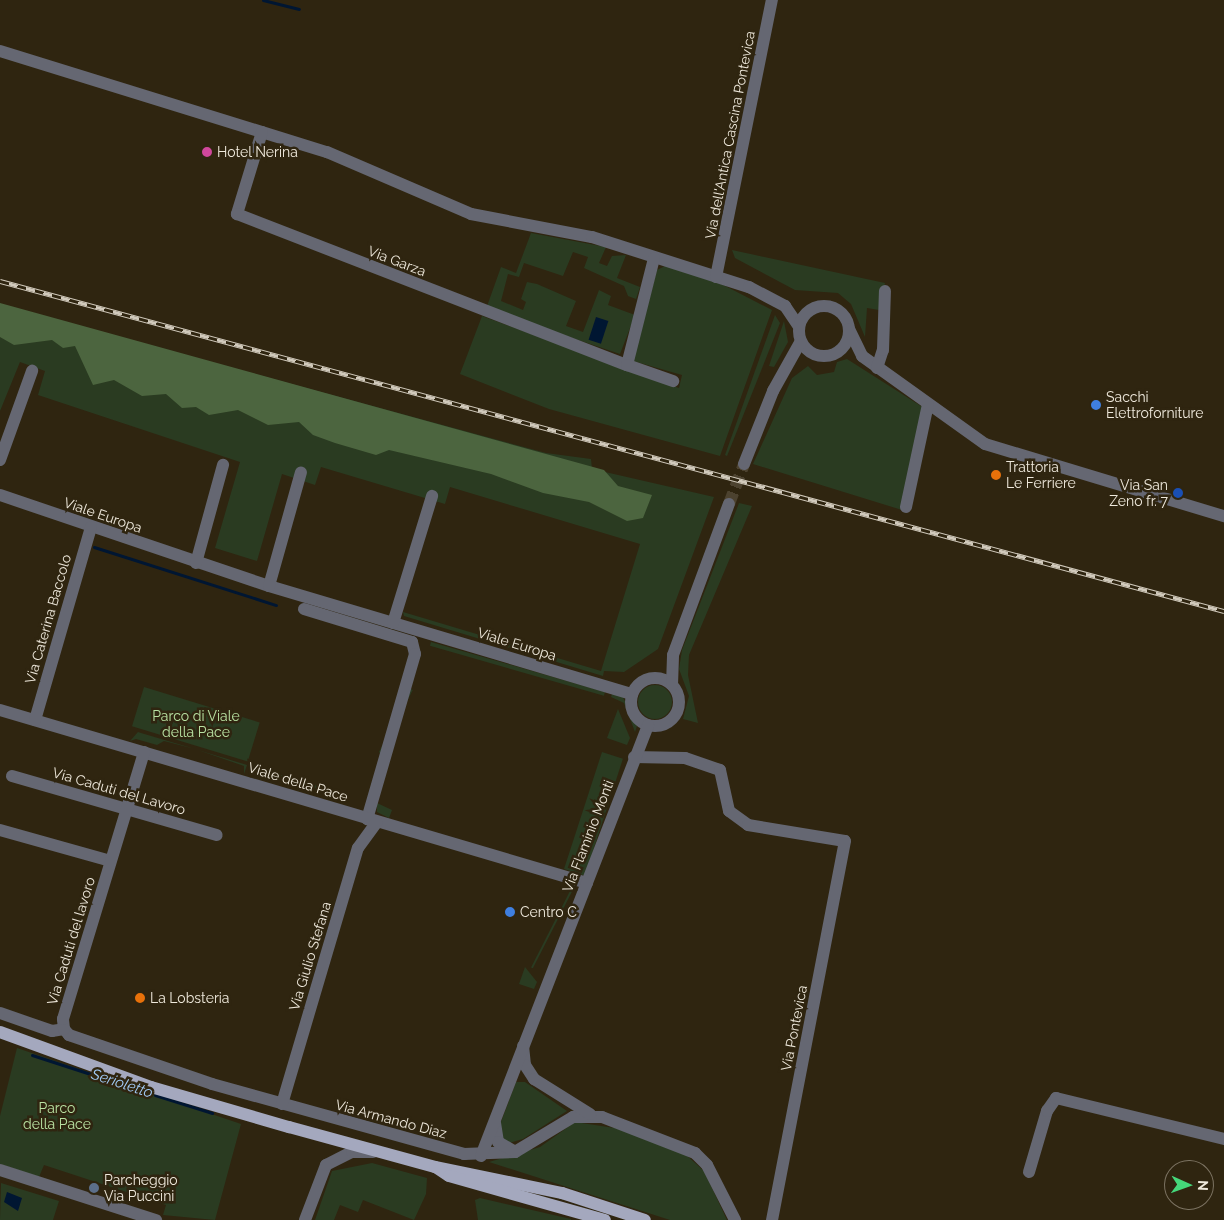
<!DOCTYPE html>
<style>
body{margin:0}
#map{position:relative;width:1224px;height:1220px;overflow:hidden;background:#2f2510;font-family:Raleway,sans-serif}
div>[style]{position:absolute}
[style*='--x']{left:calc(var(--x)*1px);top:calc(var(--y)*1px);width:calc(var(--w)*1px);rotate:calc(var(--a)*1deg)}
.green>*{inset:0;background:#2a3b21;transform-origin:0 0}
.round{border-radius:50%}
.forest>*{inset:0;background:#4c653f}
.water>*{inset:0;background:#001632;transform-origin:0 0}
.stream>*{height:3px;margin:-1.5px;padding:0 1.5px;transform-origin:1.5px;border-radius:1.5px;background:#001632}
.minor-tunnel>*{height:12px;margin-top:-6px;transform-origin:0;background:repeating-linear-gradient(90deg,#4c422f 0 12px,transparent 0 18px)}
.minor>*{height:12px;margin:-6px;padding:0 6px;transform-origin:6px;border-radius:6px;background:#656772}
.minor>.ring{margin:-6px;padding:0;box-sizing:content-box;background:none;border:12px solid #656772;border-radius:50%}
.major>*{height:12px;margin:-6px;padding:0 6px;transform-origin:6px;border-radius:6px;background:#a4a8be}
.rail>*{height:5px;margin-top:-2.5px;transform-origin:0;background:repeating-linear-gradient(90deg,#2f2510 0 9px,#d1cabc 0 18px);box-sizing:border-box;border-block:1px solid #d1cabc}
.dots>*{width:14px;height:14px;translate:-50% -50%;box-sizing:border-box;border:2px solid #2f2510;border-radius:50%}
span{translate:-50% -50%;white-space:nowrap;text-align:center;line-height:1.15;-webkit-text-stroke:5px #2f2510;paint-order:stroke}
.street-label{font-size:14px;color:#efe9dc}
.poi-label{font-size:14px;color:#efe9dc}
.left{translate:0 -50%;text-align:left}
.right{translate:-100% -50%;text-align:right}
.park-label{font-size:14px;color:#b8e1a2}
.water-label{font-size:15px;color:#a2cbf7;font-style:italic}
.north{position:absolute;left:1164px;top:1160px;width:50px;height:50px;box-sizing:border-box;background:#2f2510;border:1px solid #7c7362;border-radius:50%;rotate:92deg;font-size:14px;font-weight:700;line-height:20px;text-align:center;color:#efe9dc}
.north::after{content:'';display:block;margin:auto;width:18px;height:22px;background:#45d77a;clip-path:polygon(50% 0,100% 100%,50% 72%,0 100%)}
</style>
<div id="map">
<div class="green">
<div style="clip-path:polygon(531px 233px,606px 247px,599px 263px,607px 266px,612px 256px,626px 255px,617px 278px,640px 287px,636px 299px,628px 296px,624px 286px,584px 268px,588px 257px,573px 252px,563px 276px,524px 263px,519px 277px,508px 274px,501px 301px,523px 310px,526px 302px,521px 299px,527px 282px,537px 284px,576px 301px,566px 326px,583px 332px,599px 290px,611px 296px,608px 305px,635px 315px,620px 354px,486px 309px,501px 267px,516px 273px)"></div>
<div style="clip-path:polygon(732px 250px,885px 283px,879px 310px,867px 308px,865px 337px,851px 304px,838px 293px,795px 290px,735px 258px)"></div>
<div style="clip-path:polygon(665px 266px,708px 277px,772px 310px,720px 456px,549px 409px,460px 374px,482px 316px,679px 388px,682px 375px,633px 361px,657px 270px)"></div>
<div style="clip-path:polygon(0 305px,546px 453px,591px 459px,592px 469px,714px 497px,658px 649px,624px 672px,604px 671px,603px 676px,404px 616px,403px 612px,601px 671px,640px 544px,450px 487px,445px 504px,321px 467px,315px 485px,282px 474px,257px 561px,215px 548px,240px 462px,38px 395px,45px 371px,20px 362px,0 411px)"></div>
<div style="clip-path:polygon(775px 315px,780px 323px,727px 456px,725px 455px)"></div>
<div style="clip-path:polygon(784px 321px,788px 342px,774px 367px,769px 366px)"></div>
<div style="clip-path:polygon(847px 359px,924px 408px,902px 510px,753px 464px,792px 378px,808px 366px,817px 375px,834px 372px,837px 362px)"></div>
<div style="clip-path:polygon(739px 503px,752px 506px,689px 655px,688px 675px,698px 723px,683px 719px,689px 696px,679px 669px,682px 650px)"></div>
<div style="left:431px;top:642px;width:181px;height:4px;rotate:16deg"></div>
<div class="round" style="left:638px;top:685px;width:34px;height:34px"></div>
<div style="left:144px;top:687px;width:121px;height:41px;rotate:17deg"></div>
<div style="left:411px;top:689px;width:2px;height:71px;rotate:27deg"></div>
<div style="clip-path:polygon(613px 691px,622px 695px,637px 726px,635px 732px,624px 703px,611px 697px)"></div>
<div style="clip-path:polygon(618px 709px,630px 738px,627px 745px,607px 738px)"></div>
<div style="clip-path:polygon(138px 732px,141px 733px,195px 749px,164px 741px,157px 745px,136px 739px,130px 741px)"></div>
<div style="clip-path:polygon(198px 750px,247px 765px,244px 774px,244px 766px)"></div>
<div style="left:602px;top:752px;width:22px;height:123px;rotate:18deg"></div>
<div style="clip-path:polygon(251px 766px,302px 781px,302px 786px,298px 791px,300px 783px)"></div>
<div style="clip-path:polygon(311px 784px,347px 795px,347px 798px,311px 787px,309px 794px)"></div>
<div style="clip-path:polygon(377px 803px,392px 810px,389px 818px,377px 812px)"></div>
<div style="left:571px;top:889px;width:2px;height:88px;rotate:27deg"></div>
<div style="clip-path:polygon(525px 967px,537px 982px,534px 989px,519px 984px)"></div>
<div style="clip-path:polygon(17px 1048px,241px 1124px,215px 1220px,163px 1215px,166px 1205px,44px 1165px,39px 1177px,0 1164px,0 1116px)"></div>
<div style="clip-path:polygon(516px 1082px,525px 1082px,567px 1111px,523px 1139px,505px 1144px,499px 1127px)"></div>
<div style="clip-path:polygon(575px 1122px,621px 1129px,684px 1153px,704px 1171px,727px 1220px,670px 1220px,489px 1162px,540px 1147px)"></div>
<div style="clip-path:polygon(372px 1163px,427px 1178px,426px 1194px,414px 1220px,363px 1200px,358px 1212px,340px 1205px,334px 1220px,315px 1220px,332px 1171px)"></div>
<div style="clip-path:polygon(1px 1183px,59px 1201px,53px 1220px,0 1220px)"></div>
<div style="clip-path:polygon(480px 1198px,571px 1219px,571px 1220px,478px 1220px,475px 1200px)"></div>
</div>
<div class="forest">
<div style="clip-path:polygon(0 303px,604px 470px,618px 486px,652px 495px,643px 518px,627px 521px,589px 502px,543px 493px,491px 474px,389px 450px,376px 455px,335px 443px,313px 435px,299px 422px,268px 425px,238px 410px,209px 415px,196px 407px,182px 408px,166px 394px,142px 396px,114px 380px,93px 385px,75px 346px,63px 348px,52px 340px,14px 345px,0 337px)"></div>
</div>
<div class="water">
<div style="left:596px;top:317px;width:13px;height:24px;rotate:18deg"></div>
<div style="clip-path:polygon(7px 1192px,22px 1198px,18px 1211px,4px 1202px)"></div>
</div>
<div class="stream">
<div style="--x:263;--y:0;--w:37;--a:14"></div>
<div style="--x:94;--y:547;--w:191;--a:17.7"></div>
<div style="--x:32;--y:1055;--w:114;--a:18"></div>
<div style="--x:155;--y:1095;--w:60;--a:17.5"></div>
</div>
<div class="minor-tunnel">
<div style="--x:729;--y:504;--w:43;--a:-69.4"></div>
</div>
<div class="minor">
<div style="--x:0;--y:51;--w:342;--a:17.2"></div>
<div style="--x:327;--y:152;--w:157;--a:23.3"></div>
<div style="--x:471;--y:214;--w:123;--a:10.8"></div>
<div style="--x:592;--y:237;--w:165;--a:17.7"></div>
<div style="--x:749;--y:287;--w:41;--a:27.8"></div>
<div style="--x:785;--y:306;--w:25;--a:56"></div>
<div style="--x:262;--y:132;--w:86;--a:107"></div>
<div style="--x:237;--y:214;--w:418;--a:21.2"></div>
<div style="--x:627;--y:365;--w:110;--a:-75.8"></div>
<div style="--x:716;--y:277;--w:283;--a:-78.6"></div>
<div class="ring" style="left:799px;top:306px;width:38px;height:38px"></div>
<div style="--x:849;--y:329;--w:30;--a:64"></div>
<div style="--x:862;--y:356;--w:151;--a:35.6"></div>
<div style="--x:985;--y:444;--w:250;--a:16.8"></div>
<div style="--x:627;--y:365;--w:49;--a:19.2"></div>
<div style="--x:877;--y:368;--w:19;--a:-72"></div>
<div style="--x:883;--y:350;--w:59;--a:-88.1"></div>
<div style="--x:0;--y:460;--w:95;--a:-70.2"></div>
<div style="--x:744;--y:464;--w:79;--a:-68.3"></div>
<div style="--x:773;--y:391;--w:57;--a:-60.8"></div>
<div style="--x:0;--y:495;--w:284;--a:18.7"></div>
<div style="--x:269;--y:586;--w:379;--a:16.6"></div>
<div style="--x:906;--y:507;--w:105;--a:-77.9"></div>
<div style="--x:196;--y:563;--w:102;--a:-74.6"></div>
<div style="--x:269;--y:586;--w:118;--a:-74.3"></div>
<div style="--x:304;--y:609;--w:113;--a:17"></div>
<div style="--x:412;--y:642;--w:12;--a:76"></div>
<div style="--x:415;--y:654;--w:172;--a:106.2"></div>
<div style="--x:393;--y:623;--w:133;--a:-72.9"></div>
<div class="ring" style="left:631px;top:678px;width:36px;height:36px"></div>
<div style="--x:672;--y:685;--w:30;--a:-88"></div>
<div style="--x:673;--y:655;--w:161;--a:-69.7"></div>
<div style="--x:0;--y:710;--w:612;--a:16.42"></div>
<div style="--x:35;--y:720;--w:201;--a:-73.8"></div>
<div style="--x:634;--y:757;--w:51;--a:1.1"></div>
<div style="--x:685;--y:758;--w:37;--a:19"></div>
<div style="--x:720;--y:770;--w:42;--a:77.6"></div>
<div style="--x:729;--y:811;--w:24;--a:36"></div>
<div style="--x:748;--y:825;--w:98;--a:9.4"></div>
<div style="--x:845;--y:841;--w:386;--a:100.9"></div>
<div style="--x:12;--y:776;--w:213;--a:16.1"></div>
<div style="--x:0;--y:830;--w:114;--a:15.7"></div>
<div style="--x:0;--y:1013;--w:55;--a:19.1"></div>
<div style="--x:52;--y:1031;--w:12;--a:-9"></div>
<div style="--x:64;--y:1029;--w:8;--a:50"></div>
<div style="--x:69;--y:1035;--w:151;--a:18.9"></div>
<div style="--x:212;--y:1084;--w:262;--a:15.5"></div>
<div style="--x:464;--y:1154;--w:51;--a:-2.2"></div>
<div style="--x:515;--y:1152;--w:68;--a:-31.1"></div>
<div style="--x:573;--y:1117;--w:29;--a:0"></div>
<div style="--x:602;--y:1117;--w:100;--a:21.2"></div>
<div style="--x:695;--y:1153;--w:17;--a:45"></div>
<div style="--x:707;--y:1165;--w:62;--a:63"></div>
<div style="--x:64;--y:1029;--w:10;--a:-96"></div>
<div style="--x:63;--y:1019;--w:279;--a:-73.1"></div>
<div style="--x:523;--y:1046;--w:19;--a:84"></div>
<div style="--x:525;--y:1065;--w:17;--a:57"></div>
<div style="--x:534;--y:1079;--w:66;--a:32"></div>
<div style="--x:282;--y:1104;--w:267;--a:-73.5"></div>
<div style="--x:358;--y:848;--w:32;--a:-54"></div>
<div style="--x:495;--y:1123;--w:19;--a:81"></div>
<div style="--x:498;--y:1142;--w:20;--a:30"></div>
<div style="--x:481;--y:1156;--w:462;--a:-68.8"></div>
<div style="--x:0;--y:1170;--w:164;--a:17.8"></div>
<div style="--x:1029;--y:1172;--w:64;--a:-73.6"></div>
<div style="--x:1047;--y:1111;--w:16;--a:-55"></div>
<div style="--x:1056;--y:1098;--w:173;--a:13.7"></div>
<div style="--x:305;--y:1220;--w:59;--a:-69.1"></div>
<div style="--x:326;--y:1165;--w:29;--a:-27"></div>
<div style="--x:352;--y:1152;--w:21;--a:0"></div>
</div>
<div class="major">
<div style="--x:0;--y:1032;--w:161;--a:20"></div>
<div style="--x:151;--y:1087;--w:144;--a:16.2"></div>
<div style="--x:289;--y:1127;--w:151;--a:15.3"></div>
<div style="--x:435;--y:1167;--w:130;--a:11.6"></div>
<div style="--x:562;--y:1193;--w:87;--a:18"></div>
<div style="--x:437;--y:1168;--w:14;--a:34"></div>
<div style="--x:449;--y:1176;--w:162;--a:15.8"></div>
</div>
<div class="rail">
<div style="--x:0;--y:281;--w:1268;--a:15.09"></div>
</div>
<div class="dots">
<div style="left:207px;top:152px;background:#d1479c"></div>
<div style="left:1096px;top:405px;background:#3f7fe0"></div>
<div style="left:996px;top:475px;background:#e8710a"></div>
<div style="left:1178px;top:493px;background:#1a4fb4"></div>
<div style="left:510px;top:912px;background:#3f7fe0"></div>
<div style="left:140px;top:998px;background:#e8710a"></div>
<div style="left:94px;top:1188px;background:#5c6f8a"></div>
</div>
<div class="street-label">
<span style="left:730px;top:135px;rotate:-79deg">Via dell'Antica Cascina Pontevica</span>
<span style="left:397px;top:261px;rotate:21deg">Via Garza</span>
<span style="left:103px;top:515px;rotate:19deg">Viale Europa</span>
<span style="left:48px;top:619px;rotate:-74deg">Via Caterina Baccolo</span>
<span style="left:517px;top:644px;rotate:17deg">Viale Europa</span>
<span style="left:298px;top:782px;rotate:17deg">Viale della Pace</span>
<span style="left:119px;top:791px;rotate:16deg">Via Caduti del Lavoro</span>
<span style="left:588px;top:836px;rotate:-69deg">Via Flaminio Monti</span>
<span style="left:71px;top:941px;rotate:-73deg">Via Caduti del lavoro</span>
<span style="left:310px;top:956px;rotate:-73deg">Via Giulio Stefana</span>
<span style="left:794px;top:1028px;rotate:-79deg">Via Pontevica</span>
<span style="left:391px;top:1119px;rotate:15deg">Via Armando Diaz</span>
</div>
<div class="poi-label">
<span class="left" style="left:217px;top:152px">Hotel Nerina</span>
<span class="left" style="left:1106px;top:405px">Sacchi<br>Elettroforniture</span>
<span class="left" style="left:1006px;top:475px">Trattoria<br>Le Ferriere</span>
<span class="right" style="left:1168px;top:493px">Via San<br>Zeno fr. 7</span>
<span class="left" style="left:520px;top:912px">Centro C</span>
<span class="left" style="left:150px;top:998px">La Lobsteria</span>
<span class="left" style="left:104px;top:1188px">Parcheggio<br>Via Puccini</span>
</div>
<div class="park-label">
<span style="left:196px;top:724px">Parco di Viale<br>della Pace</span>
<span style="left:57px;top:1116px">Parco<br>della Pace</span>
</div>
<div class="water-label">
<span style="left:122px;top:1084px;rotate:18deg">Serioletto</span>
</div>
<div class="north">N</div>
</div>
